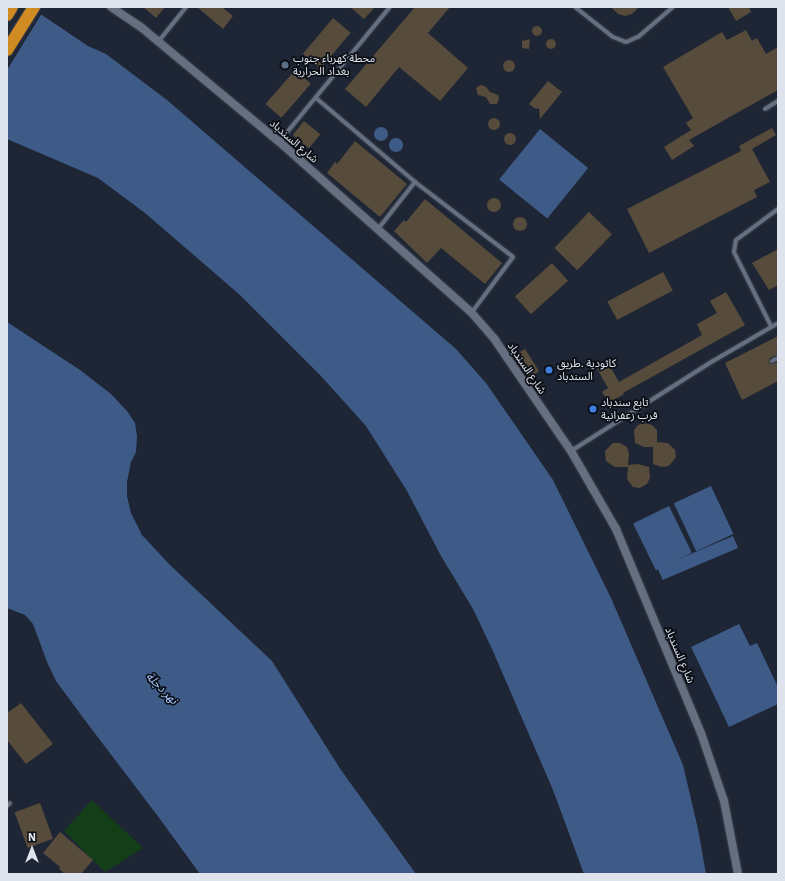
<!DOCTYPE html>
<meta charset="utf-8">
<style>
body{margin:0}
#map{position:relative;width:785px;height:881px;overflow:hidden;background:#1e2534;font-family:"IBM Plex Sans","Noto Sans Arabic",sans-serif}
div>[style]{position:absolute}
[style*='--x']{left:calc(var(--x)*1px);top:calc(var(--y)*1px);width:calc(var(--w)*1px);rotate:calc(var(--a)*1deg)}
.green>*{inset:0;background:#133e18}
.water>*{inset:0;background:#3e5b87;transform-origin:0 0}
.round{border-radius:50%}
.pier>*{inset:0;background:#1e2534}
.building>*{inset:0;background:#574b3b;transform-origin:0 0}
.roads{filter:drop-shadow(0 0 1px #3b414d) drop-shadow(0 0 1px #3b414d)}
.service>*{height:4px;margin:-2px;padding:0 2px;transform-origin:2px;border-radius:2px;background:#666f80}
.minor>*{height:8px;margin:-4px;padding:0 4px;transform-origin:4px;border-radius:4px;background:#666f80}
.motorway>*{height:12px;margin:-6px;padding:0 6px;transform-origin:6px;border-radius:6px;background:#d08b22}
.dots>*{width:11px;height:11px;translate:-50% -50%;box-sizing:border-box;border:2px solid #0b0f15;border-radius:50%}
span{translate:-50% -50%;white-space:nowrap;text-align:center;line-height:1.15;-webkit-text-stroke:3.5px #0b0f15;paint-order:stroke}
.poi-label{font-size:11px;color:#dee3ed}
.left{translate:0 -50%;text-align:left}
.street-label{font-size:11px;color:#dee3ed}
.water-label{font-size:12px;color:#a2c5fd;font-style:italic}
.frame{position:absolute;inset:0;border:8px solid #dee3ed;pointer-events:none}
.north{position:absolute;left:12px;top:829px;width:40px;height:40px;-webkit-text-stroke:3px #0b0f15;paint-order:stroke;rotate:0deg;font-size:11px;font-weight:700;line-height:16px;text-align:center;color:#dee3ed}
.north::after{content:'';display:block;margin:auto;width:14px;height:18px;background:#dee3ed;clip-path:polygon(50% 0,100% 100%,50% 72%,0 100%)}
</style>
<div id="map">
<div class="green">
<div style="clip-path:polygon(92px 800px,143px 848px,105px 872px,64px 831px)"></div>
</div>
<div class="water">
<div style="clip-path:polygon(7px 7px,30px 7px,88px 46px,106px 54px,167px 100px,456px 349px,486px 383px,553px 480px,611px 598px,683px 765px,698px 829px,706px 874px,584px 874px,553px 790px,492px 649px,473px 609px,441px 556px,407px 491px,366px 426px,320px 375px,240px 295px,145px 213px,98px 178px,7px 139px)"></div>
<div class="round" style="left:374px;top:127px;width:14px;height:14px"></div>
<div style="left:540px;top:129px;width:62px;height:65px;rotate:39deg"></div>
<div class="round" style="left:389px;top:138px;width:14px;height:14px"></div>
<div style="clip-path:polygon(7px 322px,80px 370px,111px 394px,127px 411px,135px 423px,137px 436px,136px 452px,131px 462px,127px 482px,127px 496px,131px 513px,142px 535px,170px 565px,272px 661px,341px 770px,416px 874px,200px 874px,157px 815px,84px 719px,56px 681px,47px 662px,33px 624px,25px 615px,7px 608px)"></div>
<div style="left:711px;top:486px;width:53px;height:41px;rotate:65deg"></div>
<div style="left:669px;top:506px;width:52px;height:40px;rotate:64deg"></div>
<div style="left:733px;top:536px;width:13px;height:82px;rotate:67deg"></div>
<div style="clip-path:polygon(739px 624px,750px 646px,757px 643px,778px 687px,778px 704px,729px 727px,691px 647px)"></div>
</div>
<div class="pier">
<div style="clip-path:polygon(7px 7px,34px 7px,42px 13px,7px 70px)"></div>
</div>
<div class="building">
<div style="clip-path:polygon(143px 7px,165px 7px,156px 18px)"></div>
<div style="clip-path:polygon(197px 7px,222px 7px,233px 16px,223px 29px)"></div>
<div style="clip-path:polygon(350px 7px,375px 7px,364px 19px)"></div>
<div style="clip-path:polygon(415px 7px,450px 7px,428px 33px,468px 68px,440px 101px,399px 67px,366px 107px,345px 89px)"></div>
<div style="clip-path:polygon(611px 7px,639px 7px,632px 14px,625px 16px,618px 14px)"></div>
<div style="clip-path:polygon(728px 7px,749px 7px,751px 12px,736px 21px)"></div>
<div style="left:333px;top:18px;width:23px;height:47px;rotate:40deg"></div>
<div class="round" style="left:532px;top:26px;width:10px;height:10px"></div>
<div style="clip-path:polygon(746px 30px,752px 41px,757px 38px,766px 54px,778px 47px,778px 90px,689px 140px,694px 146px,672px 160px,664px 147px,691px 130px,686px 123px,693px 118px,663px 67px,722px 32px,727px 40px)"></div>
<div class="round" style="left:546px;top:39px;width:10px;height:10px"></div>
<div style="clip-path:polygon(530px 39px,529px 49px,522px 48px,522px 41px)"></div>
<div class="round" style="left:503px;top:60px;width:12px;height:12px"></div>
<div style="left:295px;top:70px;width:21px;height:45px;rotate:41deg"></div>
<div style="clip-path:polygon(548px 81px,562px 92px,540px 119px,539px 109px,534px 108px,529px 104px)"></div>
<div style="clip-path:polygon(480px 85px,485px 86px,490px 92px,498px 95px,499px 99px,497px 104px,490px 104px,486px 97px,478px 95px,476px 88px)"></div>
<div class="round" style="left:488px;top:118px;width:12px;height:12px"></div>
<div style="left:304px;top:121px;width:21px;height:18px;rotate:39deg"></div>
<div style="clip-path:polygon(772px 128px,776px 135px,752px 149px,770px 182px,754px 190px,757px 197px,649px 253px,627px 209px,741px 151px,739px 146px)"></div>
<div class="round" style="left:504px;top:133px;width:12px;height:12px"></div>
<div style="clip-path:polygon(355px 141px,407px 184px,380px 217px,327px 173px,335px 162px,337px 164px)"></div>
<div class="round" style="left:487px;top:198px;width:14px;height:14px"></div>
<div style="clip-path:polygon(425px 199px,502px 263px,485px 284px,441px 248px,427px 263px,394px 231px,404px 220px,406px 222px)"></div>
<div style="left:589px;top:212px;width:32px;height:50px;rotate:44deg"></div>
<div class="round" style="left:513px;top:217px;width:14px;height:14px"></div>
<div style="clip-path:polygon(778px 249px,778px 285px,769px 290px,752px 263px)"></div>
<div style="left:552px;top:263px;width:24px;height:50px;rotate:48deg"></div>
<div style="left:663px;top:272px;width:21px;height:63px;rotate:62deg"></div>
<div style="clip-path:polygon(726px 292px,745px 325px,623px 393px,624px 394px,609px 403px,602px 392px,608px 388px,596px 367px,607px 361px,619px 382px,702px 335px,697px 324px,717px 313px,710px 301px)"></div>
<div style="clip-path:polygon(778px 336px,778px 355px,770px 358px,769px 361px,771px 364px,778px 362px,778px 381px,742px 400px,725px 363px)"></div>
<div style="clip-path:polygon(525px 349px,539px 371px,529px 379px,516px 359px,520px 356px,518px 353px)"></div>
<div style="clip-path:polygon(645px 423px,652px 425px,657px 430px,657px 442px,668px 443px,675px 450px,676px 457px,669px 466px,662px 467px,653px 464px,653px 447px,644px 447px,635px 443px,634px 430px,638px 425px)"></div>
<div style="clip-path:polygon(613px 443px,620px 443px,627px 447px,629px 454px,628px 465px,638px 464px,649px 467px,650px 478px,647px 484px,640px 488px,633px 487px,627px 479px,628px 467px,615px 467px,606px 461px,605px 451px)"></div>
<div style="clip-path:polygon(21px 703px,53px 744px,26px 764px,7px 740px,7px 713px)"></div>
<div style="left:40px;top:803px;width:38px;height:27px;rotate:70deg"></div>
<div style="clip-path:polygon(60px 832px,93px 860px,81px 874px,65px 874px,59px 869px,60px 867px,43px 853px)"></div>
</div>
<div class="roads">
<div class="service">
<div style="--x:575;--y:7;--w:48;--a:38.3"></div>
<div style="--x:613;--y:37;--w:14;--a:21"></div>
<div style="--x:626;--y:42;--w:13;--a:-23"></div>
<div style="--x:638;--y:37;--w:46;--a:-40.6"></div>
<div style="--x:158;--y:42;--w:45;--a:-51.3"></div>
<div style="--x:316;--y:98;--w:130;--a:40.3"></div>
<div style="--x:415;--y:182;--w:123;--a:37.4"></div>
<div style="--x:513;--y:257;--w:69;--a:126.7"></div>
<div style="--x:765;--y:109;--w:15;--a:-32"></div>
<div style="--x:279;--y:142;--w:175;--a:-50.6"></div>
<div style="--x:378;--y:229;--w:60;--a:-51.8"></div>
<div style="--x:771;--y:326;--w:83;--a:-116.6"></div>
<div style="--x:734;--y:252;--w:12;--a:-81"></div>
<div style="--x:736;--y:240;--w:52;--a:-36.4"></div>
<div style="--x:772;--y:361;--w:7;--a:-27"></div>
<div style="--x:571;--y:451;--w:168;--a:-32.4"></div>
<div style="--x:713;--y:361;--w:75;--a:-30.3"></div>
<div style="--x:7;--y:806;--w:4;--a:-45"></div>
</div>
<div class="minor">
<div style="--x:111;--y:7;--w:37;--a:34"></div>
<div style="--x:142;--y:28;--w:185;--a:39.7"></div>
<div style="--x:284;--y:146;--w:250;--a:41.6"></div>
<div style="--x:471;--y:312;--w:37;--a:49"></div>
<div style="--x:495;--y:340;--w:135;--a:55.6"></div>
<div style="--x:571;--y:451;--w:90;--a:60"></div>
<div style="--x:616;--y:529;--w:221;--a:67.4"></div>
<div style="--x:701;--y:733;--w:72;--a:71.3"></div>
<div style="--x:724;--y:801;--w:74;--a:79.1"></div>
</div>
<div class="motorway">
<div style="--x:7;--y:15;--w:9;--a:-58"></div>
<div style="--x:7;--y:50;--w:51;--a:-57.9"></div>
</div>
</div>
<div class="dots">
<div style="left:285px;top:65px;background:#5c6f8a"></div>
<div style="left:549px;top:370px;background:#3f7fe0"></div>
<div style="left:593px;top:409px;background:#3f7fe0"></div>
</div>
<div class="poi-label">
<span class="left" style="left:293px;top:65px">محطة كهرباء جنوب<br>بغداد الحرارية</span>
<span class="left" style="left:557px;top:370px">كاثودية .طريق<br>السندباد</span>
<span class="left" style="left:601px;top:409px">تابع سندباد<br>قرب زعفرانية</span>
</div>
<div class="street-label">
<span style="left:294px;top:141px;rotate:41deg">شارع السندباد</span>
<span style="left:527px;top:368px;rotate:56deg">شارع السندباد</span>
<span style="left:680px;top:655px;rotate:67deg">شارع السندباد</span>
</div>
<div class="water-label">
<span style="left:162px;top:688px;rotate:45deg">نهر دجلة</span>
</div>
<div class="frame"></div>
<div class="north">N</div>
</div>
